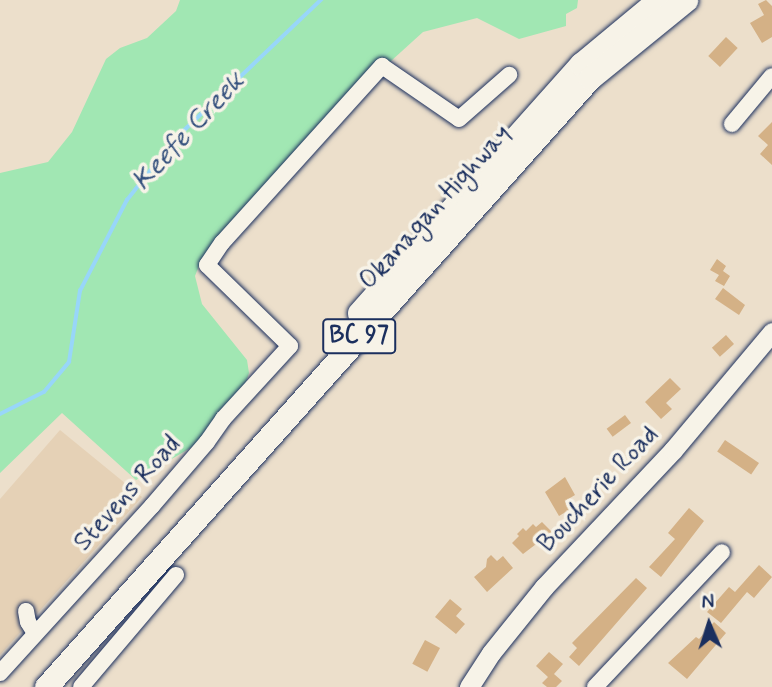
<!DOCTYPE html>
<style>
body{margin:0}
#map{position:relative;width:772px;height:687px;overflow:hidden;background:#ecdfcb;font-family:Mynerve,sans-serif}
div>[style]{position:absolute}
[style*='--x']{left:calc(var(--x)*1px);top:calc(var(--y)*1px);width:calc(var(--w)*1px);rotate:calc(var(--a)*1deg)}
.built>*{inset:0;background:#e5d1b6}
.green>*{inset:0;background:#a1e7b3}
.stream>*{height:3.5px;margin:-1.75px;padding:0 1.75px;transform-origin:1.75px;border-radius:1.75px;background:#98d6f9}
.building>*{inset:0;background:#d4b186;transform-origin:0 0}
.roads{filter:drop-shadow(0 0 2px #1b2f5e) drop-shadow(0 0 2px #1b2f5e)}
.minor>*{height:16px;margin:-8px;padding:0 8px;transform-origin:8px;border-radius:8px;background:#f7f3e8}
.major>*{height:19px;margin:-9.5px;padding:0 9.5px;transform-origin:9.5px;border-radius:9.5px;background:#f7f3e8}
.highway>*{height:23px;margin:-11.5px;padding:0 11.5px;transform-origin:11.5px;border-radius:11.5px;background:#f7f3e8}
span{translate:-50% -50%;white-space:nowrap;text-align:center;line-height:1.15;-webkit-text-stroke:7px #f7f3e8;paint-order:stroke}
.shield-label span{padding:2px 5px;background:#f7f3e8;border:2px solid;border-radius:5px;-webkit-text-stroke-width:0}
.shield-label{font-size:24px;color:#1b2f5e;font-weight:700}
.street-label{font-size:26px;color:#1b2f5e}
.water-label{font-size:28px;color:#34507d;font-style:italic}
.north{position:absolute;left:674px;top:589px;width:70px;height:70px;-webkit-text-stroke:5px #f7f3e8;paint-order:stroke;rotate:357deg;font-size:19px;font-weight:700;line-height:28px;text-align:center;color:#1b2f5e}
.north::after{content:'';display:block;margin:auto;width:24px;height:32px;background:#1b2f5e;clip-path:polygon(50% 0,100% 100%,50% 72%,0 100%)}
</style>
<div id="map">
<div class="built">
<div style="clip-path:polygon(60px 430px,142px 497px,0 655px,0 499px)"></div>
</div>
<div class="green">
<div style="clip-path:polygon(180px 0,578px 0,577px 8px,566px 14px,566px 26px,519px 39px,477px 18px,423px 32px,391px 61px,228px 237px,202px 258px,195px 276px,202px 304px,247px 360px,249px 373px,238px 407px,192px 447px,136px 480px,62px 413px,0 473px,0 173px,48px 162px,72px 132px,106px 59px,120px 48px,147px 38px,176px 11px)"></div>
</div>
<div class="stream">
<div style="--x:0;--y:414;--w:49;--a:-26.6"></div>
<div style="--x:44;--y:392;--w:39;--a:-50"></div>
<div style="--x:69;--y:362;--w:72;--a:-81.2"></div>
<div style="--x:80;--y:291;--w:102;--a:-62.7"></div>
<div style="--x:127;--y:200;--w:80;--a:-51.6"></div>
<div style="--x:177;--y:137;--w:199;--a:-43.6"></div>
</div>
<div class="building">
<div style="clip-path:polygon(766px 0,772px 6px,772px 37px,762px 43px,750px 23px,764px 15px,758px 4px)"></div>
<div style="left:726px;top:37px;width:16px;height:26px;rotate:43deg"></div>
<div style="clip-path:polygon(772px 122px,772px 165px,760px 154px,768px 145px,758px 136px)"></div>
<div style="clip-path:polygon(717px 259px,726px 266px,723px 271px,730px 276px,724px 286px,715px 281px,719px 275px,710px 270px)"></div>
<div style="clip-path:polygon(723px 288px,745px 305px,739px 315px,715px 299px)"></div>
<div style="left:726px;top:335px;width:12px;height:19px;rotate:48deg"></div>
<div style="clip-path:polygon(670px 378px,681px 389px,666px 403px,672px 409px,661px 419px,645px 402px)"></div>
<div style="left:625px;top:415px;width:10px;height:23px;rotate:53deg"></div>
<div style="left:725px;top:440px;width:41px;height:14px;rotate:34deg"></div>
<div style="clip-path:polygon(565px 477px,575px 495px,565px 501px,569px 510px,559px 516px,545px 492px)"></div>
<div style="clip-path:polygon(689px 508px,704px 521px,661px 577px,649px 567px,675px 539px,668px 533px)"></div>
<div style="clip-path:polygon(542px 522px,552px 532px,523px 554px,512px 543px,519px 536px,517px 534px,523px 528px,526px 531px,533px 524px,536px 527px)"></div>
<div style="clip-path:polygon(491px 555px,497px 561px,503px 556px,513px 568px,487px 592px,474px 577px,486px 567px,487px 559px)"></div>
<div style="clip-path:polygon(759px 565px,772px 577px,754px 598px,747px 592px,721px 623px,707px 612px,729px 587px,735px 592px)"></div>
<div style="clip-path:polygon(636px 578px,647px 588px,579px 666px,569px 657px,577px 648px,572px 643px)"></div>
<div style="clip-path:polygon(450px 599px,462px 609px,456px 616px,465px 624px,456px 634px,435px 617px)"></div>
<div style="clip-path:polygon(714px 622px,726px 633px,687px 679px,668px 663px,696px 637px,699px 639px)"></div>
<div style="left:425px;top:640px;width:17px;height:27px;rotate:28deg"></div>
<div style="clip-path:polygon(549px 652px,563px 664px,554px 674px,562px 681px,556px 687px,547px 687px,542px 683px,548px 677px,536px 666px)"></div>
</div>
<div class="roads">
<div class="minor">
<div style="--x:732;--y:124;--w:62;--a:-50.2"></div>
<div style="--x:26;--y:611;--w:11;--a:80"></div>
<div style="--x:28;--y:622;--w:13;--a:58"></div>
<div style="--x:0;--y:673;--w:226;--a:-47.7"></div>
<div style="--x:152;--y:506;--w:84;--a:-49.3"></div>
<div style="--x:207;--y:442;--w:28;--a:-55"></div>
<div style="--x:223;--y:419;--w:99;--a:-47.5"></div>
<div style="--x:290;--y:346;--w:116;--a:-135.7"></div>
<div style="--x:207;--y:265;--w:27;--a:-56"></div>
<div style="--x:222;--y:243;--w:239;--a:-47.9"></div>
<div style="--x:382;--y:66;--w:93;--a:34.5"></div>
<div style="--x:459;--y:119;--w:67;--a:-41.3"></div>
<div style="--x:81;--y:687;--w:147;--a:-49.7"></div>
<div style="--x:595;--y:687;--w:185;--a:-46.7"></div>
</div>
<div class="major">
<div style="--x:469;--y:687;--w:40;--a:-57.1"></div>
<div style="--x:491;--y:653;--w:85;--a:-51.2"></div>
<div style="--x:544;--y:587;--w:188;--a:-46.7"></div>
<div style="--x:673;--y:450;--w:154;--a:-50"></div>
</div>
<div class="highway">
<div style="--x:359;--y:313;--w:334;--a:-48.3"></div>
<div style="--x:581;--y:64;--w:100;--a:-39.7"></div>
<div style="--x:46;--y:687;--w:817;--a:-48.23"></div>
<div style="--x:590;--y:78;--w:124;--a:-39.1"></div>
</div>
</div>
<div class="shield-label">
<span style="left:359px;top:336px">BC 97</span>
</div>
<div class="street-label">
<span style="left:436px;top:208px;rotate:-48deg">Okanagan Highway</span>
<span style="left:599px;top:490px;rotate:-47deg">Boucherie Road</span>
<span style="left:128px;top:494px;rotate:-48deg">Stevens Road</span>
</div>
<div class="water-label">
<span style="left:189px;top:132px;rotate:-47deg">Keefe Creek</span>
</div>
<div class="north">N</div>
</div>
